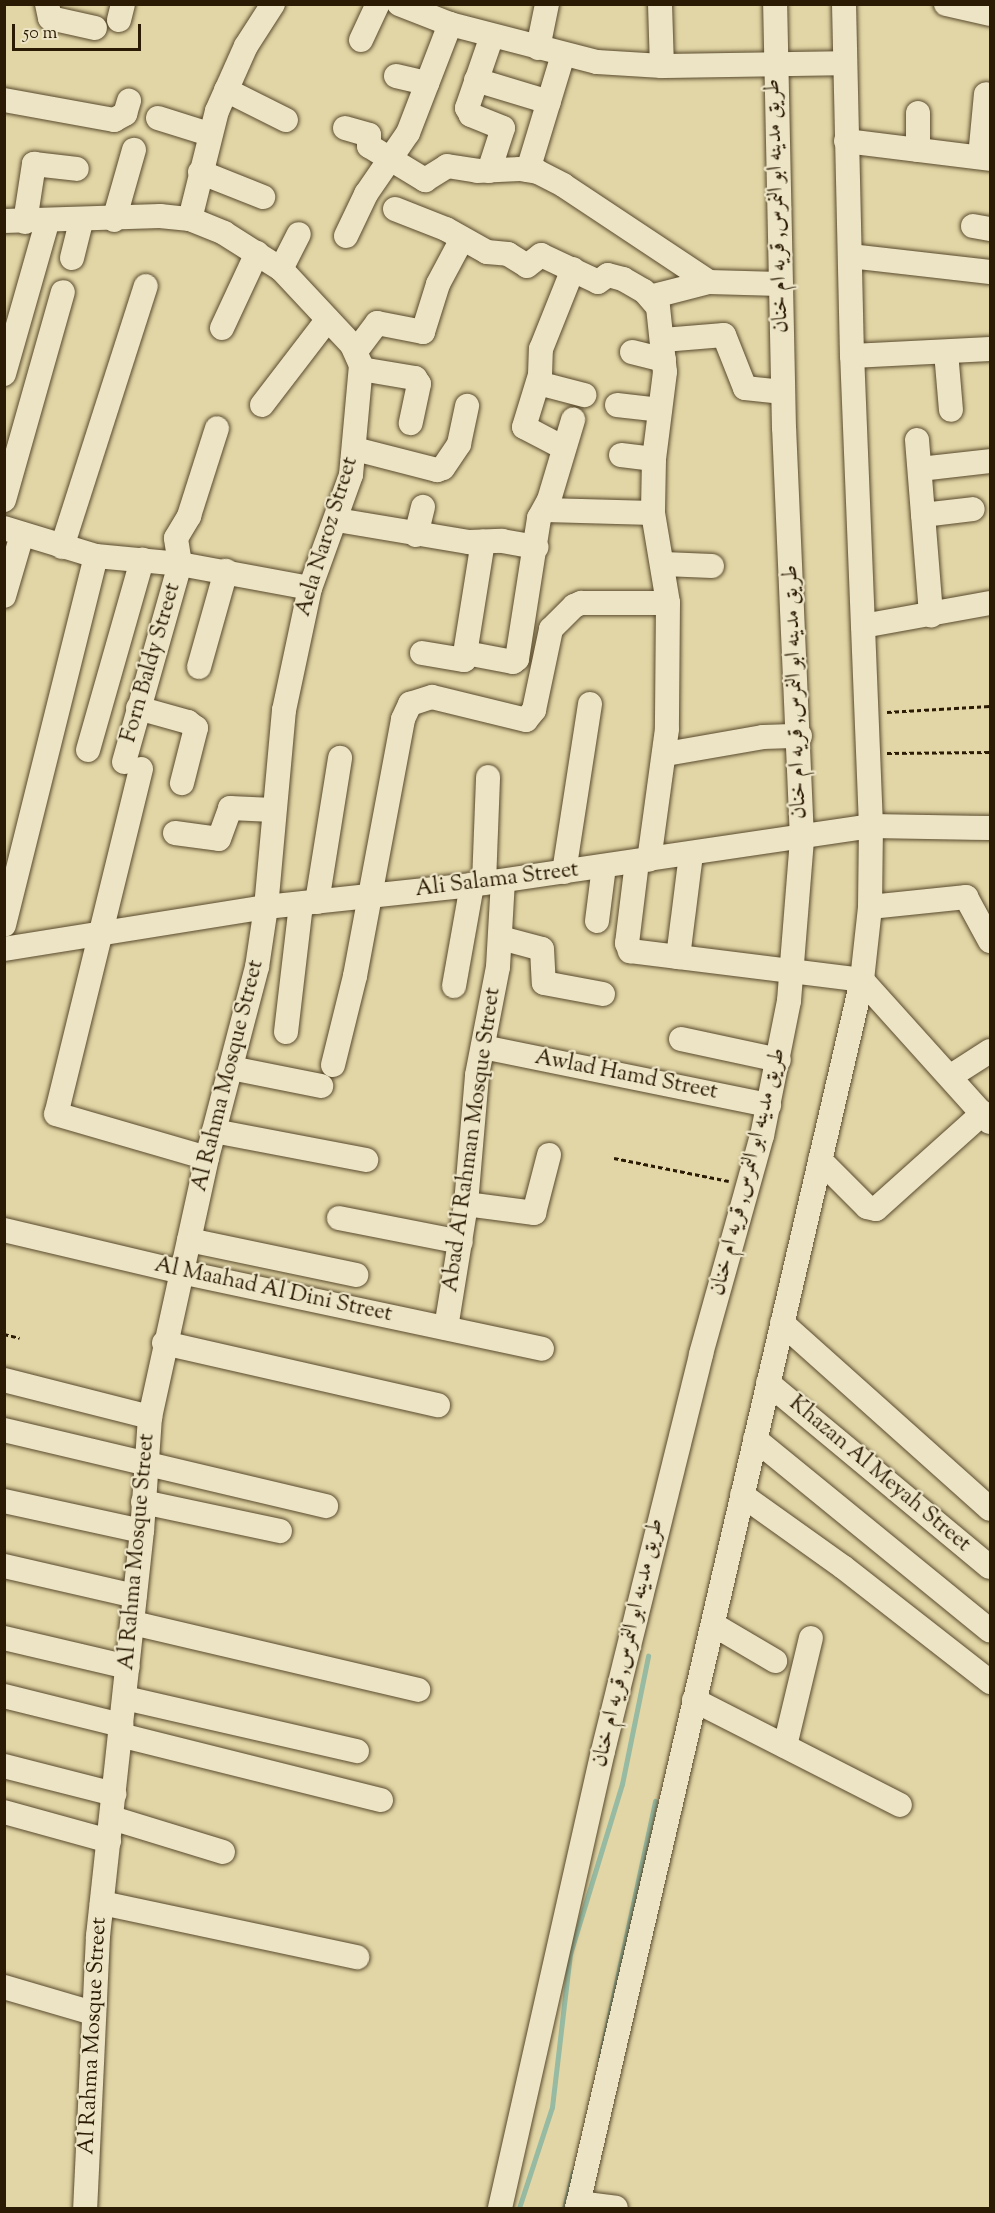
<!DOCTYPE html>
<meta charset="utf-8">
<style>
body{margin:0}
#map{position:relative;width:995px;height:2213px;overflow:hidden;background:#e2d6a6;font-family:"Sorts Mill Goudy",Amiri,serif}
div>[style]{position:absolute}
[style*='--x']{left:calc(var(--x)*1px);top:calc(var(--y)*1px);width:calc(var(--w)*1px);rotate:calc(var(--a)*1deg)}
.stream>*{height:5px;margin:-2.5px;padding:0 2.5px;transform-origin:2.5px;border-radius:2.5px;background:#96baa2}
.path>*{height:3px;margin-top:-1.5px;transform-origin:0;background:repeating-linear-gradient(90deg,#2b1b05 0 4.5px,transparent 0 7.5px)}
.roads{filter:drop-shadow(0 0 2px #594a2d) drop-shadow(0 0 2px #594a2d)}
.minor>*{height:24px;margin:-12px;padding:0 12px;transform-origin:12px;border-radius:12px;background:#ece4c5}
span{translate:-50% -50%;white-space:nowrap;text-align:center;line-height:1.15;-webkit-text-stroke:4.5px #ece4c5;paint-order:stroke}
.street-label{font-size:22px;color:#2b1b05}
.frame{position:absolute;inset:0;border:6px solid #2b1b05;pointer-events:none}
.scale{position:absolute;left:12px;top:24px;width:129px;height:27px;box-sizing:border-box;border:3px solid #2b1b05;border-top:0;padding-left:8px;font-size:18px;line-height:21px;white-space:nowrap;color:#2b1b05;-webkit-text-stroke:4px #ece4c5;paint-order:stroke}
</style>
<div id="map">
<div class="stream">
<div style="--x:600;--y:2058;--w:263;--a:-77.9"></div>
<div style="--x:519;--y:2208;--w:106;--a:-71.9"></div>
<div style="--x:552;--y:2107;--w:154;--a:-83.3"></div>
<div style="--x:570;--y:1954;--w:178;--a:-73"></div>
<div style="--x:622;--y:1784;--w:131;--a:-78.5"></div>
<div style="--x:564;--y:2208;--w:37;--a:-76"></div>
</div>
<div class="path">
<div style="--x:887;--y:712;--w:103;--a:-3.3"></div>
<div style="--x:887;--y:753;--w:103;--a:-0.6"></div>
<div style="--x:614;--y:1158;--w:117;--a:11.3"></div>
<div style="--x:4;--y:1334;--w:16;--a:14"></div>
</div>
<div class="roads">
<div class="minor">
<div style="--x:47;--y:4;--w:14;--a:78"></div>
<div style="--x:50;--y:18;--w:46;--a:12.5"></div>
<div style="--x:399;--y:4;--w:55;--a:21.4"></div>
<div style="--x:450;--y:24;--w:152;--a:14.5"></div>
<div style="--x:597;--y:62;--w:65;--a:3.5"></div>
<div style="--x:662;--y:66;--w:182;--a:-0.9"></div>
<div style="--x:660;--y:4;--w:62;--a:88.2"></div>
<div style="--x:946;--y:4;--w:45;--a:12.8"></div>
<div style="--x:119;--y:20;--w:16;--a:-76"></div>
<div style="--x:361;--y:40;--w:40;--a:-65"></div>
<div style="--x:538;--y:48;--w:45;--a:-78.4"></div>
<div style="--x:396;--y:76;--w:32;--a:13"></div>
<div style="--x:476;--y:80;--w:76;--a:16.8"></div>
<div style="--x:226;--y:90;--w:67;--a:26.6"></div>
<div style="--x:4;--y:100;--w:112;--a:10.3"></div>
<div style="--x:114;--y:120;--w:13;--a:-29"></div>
<div style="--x:125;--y:114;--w:14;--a:-73"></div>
<div style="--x:158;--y:118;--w:53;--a:17.4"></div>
<div style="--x:345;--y:128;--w:25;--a:16"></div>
<div style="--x:369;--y:135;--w:11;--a:90"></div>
<div style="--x:369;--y:146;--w:66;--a:31.3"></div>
<div style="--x:425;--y:180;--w:26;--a:-32"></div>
<div style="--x:447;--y:166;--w:30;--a:9"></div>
<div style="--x:477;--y:171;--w:43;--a:-2.7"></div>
<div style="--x:520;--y:169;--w:18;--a:9"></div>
<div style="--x:538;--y:172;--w:28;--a:27"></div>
<div style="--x:563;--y:185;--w:175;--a:33.6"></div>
<div style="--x:709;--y:282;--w:71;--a:1.6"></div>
<div style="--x:846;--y:141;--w:145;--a:7.1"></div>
<div style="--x:918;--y:150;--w:37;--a:-90"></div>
<div style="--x:980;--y:157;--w:63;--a:-84.6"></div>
<div style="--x:528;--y:170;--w:120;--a:-73.1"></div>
<div style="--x:489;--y:171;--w:45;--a:-72"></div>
<div style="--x:503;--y:128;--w:35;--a:-158"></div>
<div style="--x:471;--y:115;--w:8;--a:-120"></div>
<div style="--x:467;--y:108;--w:76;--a:-70.9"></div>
<div style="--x:200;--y:172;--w:68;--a:21.6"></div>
<div style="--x:395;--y:209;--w:55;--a:21.4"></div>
<div style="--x:446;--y:229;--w:47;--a:29.3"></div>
<div style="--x:487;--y:252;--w:21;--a:5"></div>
<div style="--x:508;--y:254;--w:22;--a:32"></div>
<div style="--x:527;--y:266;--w:18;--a:-38"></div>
<div style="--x:541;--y:255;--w:63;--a:25.3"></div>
<div style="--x:598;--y:282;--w:12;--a:-35"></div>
<div style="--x:608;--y:275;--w:16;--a:15"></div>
<div style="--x:623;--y:279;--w:24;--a:30"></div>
<div style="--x:644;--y:291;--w:21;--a:49"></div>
<div style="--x:658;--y:307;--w:65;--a:83.9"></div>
<div style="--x:665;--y:372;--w:88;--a:97.2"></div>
<div style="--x:654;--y:459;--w:54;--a:91.1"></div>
<div style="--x:653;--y:513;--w:91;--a:80.5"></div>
<div style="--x:668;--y:603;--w:126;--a:90.5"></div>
<div style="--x:667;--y:729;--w:132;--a:97.8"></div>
<div style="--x:190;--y:219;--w:111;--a:-76"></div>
<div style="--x:217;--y:111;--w:71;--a:-66"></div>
<div style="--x:246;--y:46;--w:50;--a:-57.3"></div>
<div style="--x:114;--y:220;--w:73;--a:-74.1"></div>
<div style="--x:4;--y:221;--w:156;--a:-1.8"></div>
<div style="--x:160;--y:216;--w:30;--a:6"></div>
<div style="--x:190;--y:219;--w:37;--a:22"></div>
<div style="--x:224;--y:233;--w:67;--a:32.3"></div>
<div style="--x:281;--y:269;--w:104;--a:46.9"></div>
<div style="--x:352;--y:345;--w:22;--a:66"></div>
<div style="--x:361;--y:365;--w:110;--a:95.2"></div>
<div style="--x:351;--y:475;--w:120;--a:109.9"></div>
<div style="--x:310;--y:588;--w:125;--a:102"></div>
<div style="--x:284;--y:710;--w:198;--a:95.2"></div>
<div style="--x:266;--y:907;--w:61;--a:98.5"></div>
<div style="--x:257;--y:967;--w:197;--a:104.7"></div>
<div style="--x:207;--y:1158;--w:265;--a:102.4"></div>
<div style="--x:150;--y:1417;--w:114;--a:94"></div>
<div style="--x:142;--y:1531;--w:407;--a:96.2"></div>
<div style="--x:98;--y:1936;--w:272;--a:92.7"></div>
<div style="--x:25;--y:222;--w:59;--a:-81.2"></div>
<div style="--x:34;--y:164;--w:43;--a:6.6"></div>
<div style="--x:973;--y:226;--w:17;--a:10"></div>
<div style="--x:346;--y:236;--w:47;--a:-64.5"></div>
<div style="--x:366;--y:194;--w:74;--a:-55.5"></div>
<div style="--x:408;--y:133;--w:117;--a:-68.9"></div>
<div style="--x:850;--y:256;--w:141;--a:6.5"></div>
<div style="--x:72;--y:258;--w:38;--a:-76"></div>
<div style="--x:281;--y:269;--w:39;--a:-63"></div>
<div style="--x:650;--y:297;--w:61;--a:-14.3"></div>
<div style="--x:222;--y:328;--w:83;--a:-65"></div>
<div style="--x:663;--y:340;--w:61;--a:-4.7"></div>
<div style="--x:724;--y:335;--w:57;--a:68.4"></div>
<div style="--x:745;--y:388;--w:38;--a:6"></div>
<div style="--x:356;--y:351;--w:35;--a:-53"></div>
<div style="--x:377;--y:323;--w:47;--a:11.1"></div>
<div style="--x:423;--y:332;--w:50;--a:-72.6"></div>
<div style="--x:438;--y:284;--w:51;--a:-61.9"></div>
<div style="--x:632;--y:352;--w:33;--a:14"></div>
<div style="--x:946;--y:352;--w:58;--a:85.1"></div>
<div style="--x:852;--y:356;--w:138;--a:-2.9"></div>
<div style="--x:361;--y:369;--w:55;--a:9.5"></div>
<div style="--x:415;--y:378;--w:7;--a:56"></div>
<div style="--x:419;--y:384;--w:40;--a:102"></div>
<div style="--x:4;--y:374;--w:157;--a:-74.1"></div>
<div style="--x:538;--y:383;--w:48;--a:14.6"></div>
<div style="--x:262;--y:405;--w:108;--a:-52.5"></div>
<div style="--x:617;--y:405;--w:43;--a:6.6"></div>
<div style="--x:917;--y:440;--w:176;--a:85.4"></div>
<div style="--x:564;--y:448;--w:45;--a:-152.3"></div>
<div style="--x:524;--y:427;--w:54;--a:-72.9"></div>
<div style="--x:540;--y:375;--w:26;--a:-88"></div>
<div style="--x:541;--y:349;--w:86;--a:-68.2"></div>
<div style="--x:355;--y:449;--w:85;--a:14.4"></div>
<div style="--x:437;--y:470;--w:6;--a:-18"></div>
<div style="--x:443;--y:468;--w:29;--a:-56"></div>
<div style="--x:459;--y:444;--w:39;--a:-78"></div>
<div style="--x:621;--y:455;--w:33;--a:7"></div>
<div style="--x:920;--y:469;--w:70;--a:-6.5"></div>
<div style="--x:4;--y:500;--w:216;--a:-74.2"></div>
<div style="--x:545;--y:510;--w:108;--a:1.6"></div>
<div style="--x:923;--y:515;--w:50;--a:-6.8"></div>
<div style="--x:337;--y:520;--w:134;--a:9.5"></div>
<div style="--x:469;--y:542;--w:33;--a:-2"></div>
<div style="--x:502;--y:541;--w:35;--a:10"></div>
<div style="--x:4;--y:528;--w:96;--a:16.9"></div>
<div style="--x:96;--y:556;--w:84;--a:5.4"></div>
<div style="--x:180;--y:564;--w:132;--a:10.5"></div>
<div style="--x:416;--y:535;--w:29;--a:-76"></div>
<div style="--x:62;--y:547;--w:274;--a:-72.2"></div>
<div style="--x:664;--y:564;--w:48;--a:2.4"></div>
<div style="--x:4;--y:596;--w:64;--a:-73.6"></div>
<div style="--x:863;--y:626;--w:129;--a:-10.3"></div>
<div style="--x:422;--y:653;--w:43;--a:9.5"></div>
<div style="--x:464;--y:660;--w:120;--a:-80.9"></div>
<div style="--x:466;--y:653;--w:48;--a:10.8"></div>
<div style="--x:513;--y:662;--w:5;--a:-37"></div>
<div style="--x:517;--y:659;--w:143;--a:-81.1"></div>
<div style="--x:539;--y:518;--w:21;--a:-61"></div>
<div style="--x:549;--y:500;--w:84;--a:-73.3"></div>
<div style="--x:199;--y:667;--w:100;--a:-74.3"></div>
<div style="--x:138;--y:708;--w:52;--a:15.6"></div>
<div style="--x:188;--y:722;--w:10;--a:37"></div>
<div style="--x:196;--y:728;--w:57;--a:104.3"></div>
<div style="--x:88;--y:750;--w:198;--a:-74.1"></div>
<div style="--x:666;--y:754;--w:98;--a:-9.9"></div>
<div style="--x:763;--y:737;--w:37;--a:-2"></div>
<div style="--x:124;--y:762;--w:206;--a:-74.2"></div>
<div style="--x:180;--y:564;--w:26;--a:-99"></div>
<div style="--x:176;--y:538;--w:26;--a:-59"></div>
<div style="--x:189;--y:516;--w:92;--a:-72.3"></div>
<div style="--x:141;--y:769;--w:355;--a:103.8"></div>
<div style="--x:56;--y:1114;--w:157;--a:16.2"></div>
<div style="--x:175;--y:833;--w:44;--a:7.8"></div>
<div style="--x:219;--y:839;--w:33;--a:-70"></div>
<div style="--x:230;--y:808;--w:43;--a:2.7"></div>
<div style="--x:637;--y:862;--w:82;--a:97"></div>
<div style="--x:627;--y:943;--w:9;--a:69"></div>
<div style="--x:630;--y:951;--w:234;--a:7.1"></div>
<div style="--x:862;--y:980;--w:191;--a:48"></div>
<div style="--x:564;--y:872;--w:170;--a:-81.2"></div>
<div style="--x:484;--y:883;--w:106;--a:-87.8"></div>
<div style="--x:317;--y:902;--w:146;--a:-80.9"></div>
<div style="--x:870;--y:907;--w:97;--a:-5.9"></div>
<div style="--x:966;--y:897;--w:50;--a:61.4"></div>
<div style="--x:597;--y:921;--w:55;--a:-82.7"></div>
<div style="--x:4;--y:925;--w:380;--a:-76"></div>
<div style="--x:501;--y:938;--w:42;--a:15"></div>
<div style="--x:542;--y:949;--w:34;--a:87"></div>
<div style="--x:544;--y:983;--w:60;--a:10.6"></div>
<div style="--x:4;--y:949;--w:265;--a:-9.1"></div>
<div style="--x:266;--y:907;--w:207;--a:-6.1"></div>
<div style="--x:472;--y:885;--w:403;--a:-8.4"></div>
<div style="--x:871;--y:826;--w:119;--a:1"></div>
<div style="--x:678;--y:957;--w:104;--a:-82.8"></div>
<div style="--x:454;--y:986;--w:103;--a:-79.9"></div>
<div style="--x:286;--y:1032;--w:129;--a:-83.3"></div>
<div style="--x:681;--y:1039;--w:100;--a:12.1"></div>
<div style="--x:483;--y:1047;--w:292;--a:11.5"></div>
<div style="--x:333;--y:1065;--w:92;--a:-76.1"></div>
<div style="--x:355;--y:976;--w:261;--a:-79.4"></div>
<div style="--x:403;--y:719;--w:17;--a:-65"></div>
<div style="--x:410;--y:704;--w:23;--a:-18"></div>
<div style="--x:432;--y:697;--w:97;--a:13.7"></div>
<div style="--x:526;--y:720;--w:13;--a:-51"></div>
<div style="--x:534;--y:710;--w:83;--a:-78.1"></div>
<div style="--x:551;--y:629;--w:33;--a:-45"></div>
<div style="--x:574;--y:606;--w:8;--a:-23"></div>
<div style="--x:581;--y:603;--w:87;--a:0"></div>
<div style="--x:231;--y:1068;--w:92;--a:11.3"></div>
<div style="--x:951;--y:1076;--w:46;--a:-32.7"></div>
<div style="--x:214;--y:1131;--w:155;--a:10.8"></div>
<div style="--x:820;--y:1160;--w:66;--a:45"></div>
<div style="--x:867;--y:1207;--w:9;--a:13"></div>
<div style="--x:876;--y:1209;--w:144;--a:-41.9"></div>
<div style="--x:466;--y:1204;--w:69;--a:7.5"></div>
<div style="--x:534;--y:1213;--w:60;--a:-75.5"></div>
<div style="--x:339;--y:1218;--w:124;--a:11.1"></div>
<div style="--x:4;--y:1230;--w:182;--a:13.3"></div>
<div style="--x:181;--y:1272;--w:369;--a:12"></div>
<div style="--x:189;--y:1240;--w:171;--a:11.8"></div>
<div style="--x:782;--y:1323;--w:279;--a:41.8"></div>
<div style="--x:446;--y:1328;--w:126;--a:-80.8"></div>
<div style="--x:466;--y:1204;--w:129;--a:-85.1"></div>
<div style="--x:477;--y:1075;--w:110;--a:-79"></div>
<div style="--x:498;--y:967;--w:86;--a:-86.7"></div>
<div style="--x:164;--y:1343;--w:281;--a:12.8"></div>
<div style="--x:4;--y:1380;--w:151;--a:14.2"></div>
<div style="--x:768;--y:1383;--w:288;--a:39.7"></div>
<div style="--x:4;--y:1430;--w:331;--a:13.3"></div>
<div style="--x:755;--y:1439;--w:303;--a:39.2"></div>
<div style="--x:742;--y:1495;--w:124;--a:35.5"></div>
<div style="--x:843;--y:1567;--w:187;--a:38"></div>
<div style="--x:4;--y:1501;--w:141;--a:12.3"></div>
<div style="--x:143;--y:1502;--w:140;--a:12"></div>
<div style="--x:4;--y:1566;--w:134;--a:12.9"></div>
<div style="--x:133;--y:1623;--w:293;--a:13.2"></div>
<div style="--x:714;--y:1625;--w:71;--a:30.5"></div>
<div style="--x:4;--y:1638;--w:127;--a:13.2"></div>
<div style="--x:4;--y:1696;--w:121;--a:13.9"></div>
<div style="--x:125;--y:1698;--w:238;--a:12.9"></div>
<div style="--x:694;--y:1700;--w:231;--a:27"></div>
<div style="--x:120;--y:1735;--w:269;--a:14"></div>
<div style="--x:785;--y:1746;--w:111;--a:-76.5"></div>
<div style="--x:4;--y:1766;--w:114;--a:14.3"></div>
<div style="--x:4;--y:1812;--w:109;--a:15.4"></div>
<div style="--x:112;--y:1818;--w:116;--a:17"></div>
<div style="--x:102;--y:1903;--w:261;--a:12"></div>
<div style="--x:4;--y:1987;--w:93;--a:16.3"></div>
<div style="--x:578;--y:2203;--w:38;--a:7"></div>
<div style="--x:500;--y:2208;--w:468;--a:-77.3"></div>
<div style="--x:603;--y:1751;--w:409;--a:-76.1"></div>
<div style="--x:701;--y:1354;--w:226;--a:-74.4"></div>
<div style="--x:762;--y:1136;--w:138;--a:-78.7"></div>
<div style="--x:789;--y:1001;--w:163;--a:-85.4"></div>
<div style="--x:802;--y:839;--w:411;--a:-92.5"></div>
<div style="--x:784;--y:428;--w:424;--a:-91.2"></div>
<div style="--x:577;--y:2208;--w:1261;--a:-76.93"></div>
<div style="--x:862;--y:980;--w:73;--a:-83.7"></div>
<div style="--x:870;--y:907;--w:81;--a:-89.3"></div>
<div style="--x:871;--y:826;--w:470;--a:-92.3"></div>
<div style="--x:852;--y:356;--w:352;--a:-91.3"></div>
</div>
</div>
<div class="street-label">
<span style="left:778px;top:206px;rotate:-92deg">طريق مدينه ابو النمرس, قريه ام خنان</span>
<span style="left:328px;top:537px;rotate:-73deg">Aela Naroz Street</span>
<span style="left:152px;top:663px;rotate:-74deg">Forn Baldy Street</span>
<span style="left:796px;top:692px;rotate:-92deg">طريق مدينه ابو النمرس, قريه ام خنان</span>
<span style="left:497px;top:881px;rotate:-7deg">Ali Salama Street</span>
<span style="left:229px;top:1076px;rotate:-76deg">Al Rahma Mosque Street</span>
<span style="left:626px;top:1076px;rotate:11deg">Awlad Hamd Street</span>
<span style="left:473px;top:1140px;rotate:-82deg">Abad Al Rahman Mosque Street</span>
<span style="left:749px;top:1172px;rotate:-76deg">طريق مدينه ابو النمرس, قريه ام خنان</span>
<span style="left:273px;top:1291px;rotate:12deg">Al Maahad Al Dini Street</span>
<span style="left:879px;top:1475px;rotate:40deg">Khazan Al Meyah Street</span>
<span style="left:138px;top:1552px;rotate:-85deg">Al Rahma Mosque Street</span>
<span style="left:629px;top:1643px;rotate:-77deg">طريق مدينه ابو النمرس, قريه ام خنان</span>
<span style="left:94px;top:2036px;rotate:-87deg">Al Rahma Mosque Street</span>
</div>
<div class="frame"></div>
<div class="scale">50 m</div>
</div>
